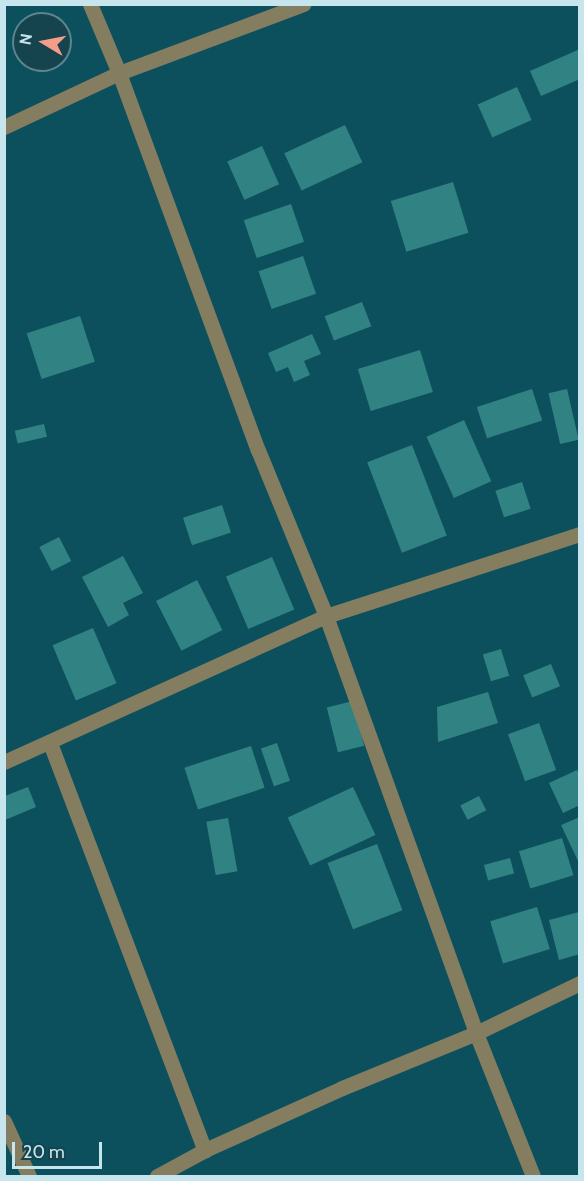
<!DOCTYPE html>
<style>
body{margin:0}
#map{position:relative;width:584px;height:1181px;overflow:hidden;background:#0d505d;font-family:Cabin,sans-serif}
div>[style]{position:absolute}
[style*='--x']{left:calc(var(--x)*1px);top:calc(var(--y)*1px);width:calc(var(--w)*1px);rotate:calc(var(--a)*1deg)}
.building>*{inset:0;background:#318383;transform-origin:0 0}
.minor>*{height:15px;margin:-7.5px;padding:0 7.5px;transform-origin:7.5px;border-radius:7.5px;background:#857d60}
span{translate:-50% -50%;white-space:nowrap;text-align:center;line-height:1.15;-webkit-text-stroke:6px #15444e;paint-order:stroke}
.frame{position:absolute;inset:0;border:6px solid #c7e5ec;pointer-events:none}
.north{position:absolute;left:12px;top:12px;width:60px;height:60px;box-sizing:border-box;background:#15444e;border:2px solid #5c848d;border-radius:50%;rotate:280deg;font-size:16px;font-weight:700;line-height:24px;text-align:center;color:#c7e5ec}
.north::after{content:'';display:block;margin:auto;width:21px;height:27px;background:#f49e88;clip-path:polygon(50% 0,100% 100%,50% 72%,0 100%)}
.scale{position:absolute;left:12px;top:1142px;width:90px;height:27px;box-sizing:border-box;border:3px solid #c7e5ec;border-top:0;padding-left:8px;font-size:18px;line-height:21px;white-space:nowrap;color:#c7e5ec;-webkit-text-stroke:4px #15444e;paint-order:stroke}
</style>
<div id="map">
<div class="building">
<div style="clip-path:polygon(580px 49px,580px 79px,541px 96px,530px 71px)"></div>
<div style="left:517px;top:87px;width:36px;height:43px;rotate:66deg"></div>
<div style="left:345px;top:125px;width:41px;height:67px;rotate:65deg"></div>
<div style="left:262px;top:146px;width:42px;height:38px;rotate:66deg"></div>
<div style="left:453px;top:182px;width:53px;height:65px;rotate:73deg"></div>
<div style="left:291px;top:204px;width:40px;height:50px;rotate:71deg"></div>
<div style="left:303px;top:256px;width:40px;height:47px;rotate:71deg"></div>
<div style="left:362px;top:302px;width:26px;height:40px;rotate:69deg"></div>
<div style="left:80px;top:316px;width:48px;height:56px;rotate:72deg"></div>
<div style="clip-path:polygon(312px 334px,321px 354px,304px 361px,310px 375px,294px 382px,288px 367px,276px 372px,268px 353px)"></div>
<div style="left:420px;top:350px;width:44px;height:65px;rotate:73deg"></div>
<div style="left:532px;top:389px;width:33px;height:58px;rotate:72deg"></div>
<div style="left:567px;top:389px;width:52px;height:19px;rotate:77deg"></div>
<div style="left:464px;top:420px;width:67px;height:41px;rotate:66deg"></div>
<div style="left:44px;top:424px;width:13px;height:30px;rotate:77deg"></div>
<div style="left:412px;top:445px;width:97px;height:48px;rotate:69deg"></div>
<div style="left:522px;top:482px;width:28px;height:28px;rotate:72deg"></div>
<div style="left:222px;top:505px;width:29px;height:41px;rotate:72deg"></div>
<div style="left:59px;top:537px;width:27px;height:22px;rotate:63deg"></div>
<div style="clip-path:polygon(123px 556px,143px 593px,123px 603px,129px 615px,108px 627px,82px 577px)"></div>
<div style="left:272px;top:557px;width:57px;height:50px;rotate:67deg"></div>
<div style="left:197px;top:580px;width:56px;height:46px;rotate:63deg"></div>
<div style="left:93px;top:628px;width:60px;height:44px;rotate:67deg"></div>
<div style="left:501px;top:649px;width:28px;height:19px;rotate:73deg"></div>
<div style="left:551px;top:664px;width:24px;height:30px;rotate:68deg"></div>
<div style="clip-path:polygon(488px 692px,498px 723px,438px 742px,437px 707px)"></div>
<div style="left:353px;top:701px;width:46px;height:27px;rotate:76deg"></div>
<div style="left:539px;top:723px;width:50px;height:33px;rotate:70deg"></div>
<div style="left:277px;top:743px;width:40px;height:17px;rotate:71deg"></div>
<div style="left:251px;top:746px;width:44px;height:70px;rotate:72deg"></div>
<div style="clip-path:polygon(577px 770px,580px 776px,580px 805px,563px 813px,549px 783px)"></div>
<div style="clip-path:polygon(28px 787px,36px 807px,5px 820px,5px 796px)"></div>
<div style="left:353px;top:787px;width:53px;height:72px;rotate:65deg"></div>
<div style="left:479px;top:796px;width:16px;height:21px;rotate:63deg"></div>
<div style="clip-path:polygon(580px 817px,580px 865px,561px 825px)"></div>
<div style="left:228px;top:818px;width:54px;height:22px;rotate:80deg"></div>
<div style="left:562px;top:838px;width:39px;height:45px;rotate:73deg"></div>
<div style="left:377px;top:844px;width:71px;height:53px;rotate:69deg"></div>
<div style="left:510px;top:858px;width:16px;height:27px;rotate:75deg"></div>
<div style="left:537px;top:907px;width:44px;height:49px;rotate:73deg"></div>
<div style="clip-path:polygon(579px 912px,580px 954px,559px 960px,549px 920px)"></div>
</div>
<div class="minor">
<div style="--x:90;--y:4;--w:75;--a:67.2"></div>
<div style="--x:119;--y:73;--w:402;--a:69.8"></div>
<div style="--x:258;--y:450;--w:179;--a:67.7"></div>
<div style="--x:326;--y:616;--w:443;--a:70.2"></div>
<div style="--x:476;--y:1033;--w:154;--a:68.3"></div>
<div style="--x:4;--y:127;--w:127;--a:-25.2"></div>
<div style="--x:119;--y:73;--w:197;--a:-20.5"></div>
<div style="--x:50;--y:743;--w:436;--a:69.2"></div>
<div style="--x:4;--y:762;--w:354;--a:-24.4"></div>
<div style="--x:326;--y:616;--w:267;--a:-17.9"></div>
<div style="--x:4;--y:1121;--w:60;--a:65.6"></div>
<div style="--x:157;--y:1176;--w:55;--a:-28.4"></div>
<div style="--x:205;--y:1150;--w:150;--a:-24.3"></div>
<div style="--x:342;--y:1088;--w:145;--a:-22.3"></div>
<div style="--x:476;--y:1033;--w:115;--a:-25.7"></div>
</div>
<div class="frame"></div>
<div class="north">N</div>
<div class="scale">20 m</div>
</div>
